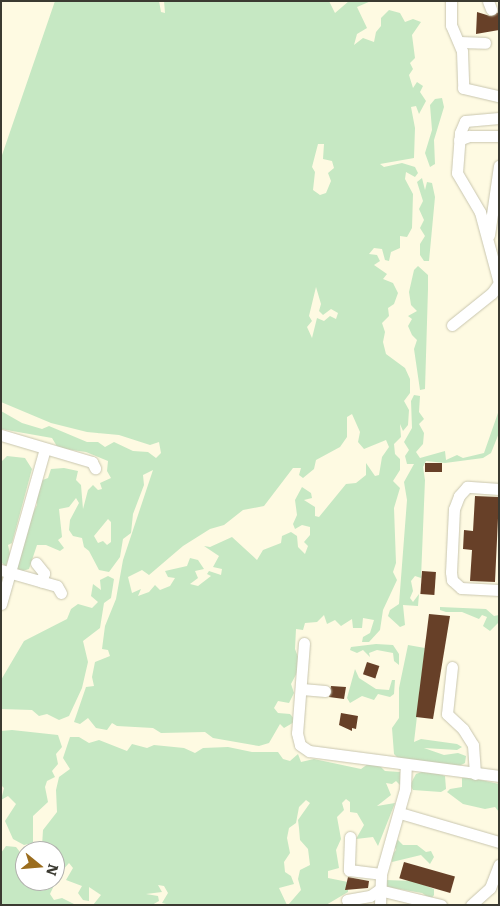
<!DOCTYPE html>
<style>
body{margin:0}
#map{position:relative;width:500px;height:906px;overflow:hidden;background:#fefae2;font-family:Literata,serif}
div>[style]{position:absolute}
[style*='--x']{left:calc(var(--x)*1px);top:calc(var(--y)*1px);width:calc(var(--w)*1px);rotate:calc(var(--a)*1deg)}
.green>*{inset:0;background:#c6e8c3}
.building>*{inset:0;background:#674028;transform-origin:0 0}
.roads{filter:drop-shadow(0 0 1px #c9c6af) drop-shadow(0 0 1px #c9c6af)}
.minor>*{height:11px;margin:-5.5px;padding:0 5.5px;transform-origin:5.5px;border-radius:5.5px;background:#fff}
span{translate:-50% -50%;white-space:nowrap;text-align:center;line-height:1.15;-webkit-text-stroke:5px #fff;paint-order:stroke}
.frame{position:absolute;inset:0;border:2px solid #3b3a31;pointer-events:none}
.north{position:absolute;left:15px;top:841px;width:50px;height:50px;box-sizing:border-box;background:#fff;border:1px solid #b1b0ad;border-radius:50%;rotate:107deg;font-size:14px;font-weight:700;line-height:20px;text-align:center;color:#3b3a31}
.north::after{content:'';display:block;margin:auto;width:18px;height:22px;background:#9b6d1e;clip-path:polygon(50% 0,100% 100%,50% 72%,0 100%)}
</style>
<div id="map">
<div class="green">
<div style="clip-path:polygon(evenodd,55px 1px,159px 1px,161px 12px,165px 13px,164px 1px,329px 1px,335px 13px,349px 1px,371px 1px,357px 7px,367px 28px,357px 34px,354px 45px,363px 38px,374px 42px,376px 32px,381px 26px,381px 18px,389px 10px,400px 13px,405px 22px,413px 19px,421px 22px,412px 35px,415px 58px,410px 63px,413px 69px,409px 75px,413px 88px,417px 82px,423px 86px,420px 92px,426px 101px,419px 114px,416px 106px,411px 107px,415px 128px,414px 158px,380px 164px,384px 167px,402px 163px,415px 167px,418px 173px,415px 177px,406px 172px,405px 179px,413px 194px,412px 228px,407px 237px,400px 236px,400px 248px,391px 252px,389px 261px,385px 260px,382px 249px,374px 248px,369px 254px,377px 255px,380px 261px,374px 265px,387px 274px,383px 279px,393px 283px,398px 293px,394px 304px,388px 308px,389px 316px,382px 323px,385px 332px,383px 342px,386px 354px,405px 368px,410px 379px,410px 393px,404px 401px,409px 410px,408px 425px,403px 431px,400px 424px,401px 437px,394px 444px,395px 454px,400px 459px,400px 470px,393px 481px,400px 488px,394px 508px,396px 563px,393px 572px,397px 580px,383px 610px,380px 630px,369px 642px,362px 642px,363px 637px,370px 633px,374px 620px,363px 618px,362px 628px,353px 628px,352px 619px,341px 626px,335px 620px,327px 624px,324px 615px,317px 622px,305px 623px,303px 630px,296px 629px,295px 649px,301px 665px,291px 684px,294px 693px,289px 703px,278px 701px,274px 708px,278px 713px,290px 714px,296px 721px,284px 728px,280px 724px,269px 743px,259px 746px,213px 738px,205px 732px,161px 733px,153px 728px,117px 726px,112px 723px,107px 730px,96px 728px,88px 718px,80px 724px,74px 722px,86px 687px,94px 686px,92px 677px,95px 662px,110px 656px,108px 650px,102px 649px,105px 626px,116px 599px,123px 560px,153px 470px,143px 475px,144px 485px,133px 514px,131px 533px,123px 539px,120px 557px,109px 572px,99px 570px,89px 551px,84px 547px,82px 538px,73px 536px,69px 530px,70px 520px,79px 503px,76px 498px,69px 507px,59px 509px,62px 537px,58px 540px,64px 548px,60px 551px,46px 545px,37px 545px,29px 569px,19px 572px,15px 566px,25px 528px,37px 505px,36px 496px,40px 481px,48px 478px,51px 469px,64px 468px,78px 471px,76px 480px,81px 485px,83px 509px,88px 490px,93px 485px,98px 490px,102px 489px,100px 483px,111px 478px,107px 471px,108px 461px,86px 452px,58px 448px,52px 438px,1px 429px,1px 411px,22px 423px,42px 429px,49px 426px,87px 442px,98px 442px,105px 447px,114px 442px,133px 451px,148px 452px,156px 458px,161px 453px,159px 442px,150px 445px,119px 435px,87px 432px,51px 423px,1px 402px,1px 158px,55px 1px,318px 144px,324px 144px,323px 159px,332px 161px,334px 168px,328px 173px,331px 181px,326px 193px,320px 195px,313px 190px,315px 172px,312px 167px,318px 144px,55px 1px,316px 287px,321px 304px,319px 311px,323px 315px,331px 309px,338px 313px,336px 319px,330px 316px,324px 321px,317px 318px,312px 338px,307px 327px,312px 321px,309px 316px,316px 287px,55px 1px,352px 414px,360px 432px,358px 442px,364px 449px,386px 440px,389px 447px,382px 457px,379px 475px,375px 476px,366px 463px,366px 475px,356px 483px,346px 484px,319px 517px,315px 516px,315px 507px,304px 500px,312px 498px,311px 493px,302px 487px,295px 500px,297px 515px,293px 524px,295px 529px,302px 525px,310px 527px,310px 535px,304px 542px,308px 546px,305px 554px,298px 547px,297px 536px,291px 532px,282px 536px,281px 543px,263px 550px,257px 560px,232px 537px,210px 547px,204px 546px,219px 556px,213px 567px,222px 569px,221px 575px,209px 571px,207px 574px,211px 576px,198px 586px,190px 584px,198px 578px,195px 571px,204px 569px,198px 560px,190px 558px,187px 566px,165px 571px,168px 577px,175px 578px,170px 586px,160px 590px,155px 585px,149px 592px,138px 596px,141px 589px,132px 593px,128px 577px,142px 570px,149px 575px,183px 546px,210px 529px,224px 525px,243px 510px,264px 506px,293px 468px,301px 468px,299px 475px,303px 478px,314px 469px,316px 460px,340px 447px,347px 437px,347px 417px,352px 414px,55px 1px,108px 519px,111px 522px,111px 542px,107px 545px,103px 541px,98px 543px,94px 536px,108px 519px)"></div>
<div style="clip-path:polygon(442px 98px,444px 107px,434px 140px,435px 164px,430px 167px,425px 153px,432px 130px,430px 105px,435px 99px)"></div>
<div style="clip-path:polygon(422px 178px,425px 190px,427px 182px,432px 183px,435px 197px,429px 261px,424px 261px,420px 255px,420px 244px,425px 236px,420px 228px,424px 220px,419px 209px,423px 201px,417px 182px)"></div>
<div style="clip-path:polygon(418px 266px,428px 275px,428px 289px,425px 389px,420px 390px,414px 349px,417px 340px,412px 335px,408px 326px,412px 319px,408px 316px,417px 311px,411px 305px,409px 292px,414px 270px)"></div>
<div style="clip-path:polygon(414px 395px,420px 396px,419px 412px,424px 419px,419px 424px,424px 433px,423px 444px,416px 452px,420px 458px,445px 451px,446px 460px,457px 455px,463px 458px,484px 453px,499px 410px,499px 433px,491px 453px,483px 458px,445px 463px,426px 461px,423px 467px,425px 480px,421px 578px,415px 576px,411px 581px,413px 591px,410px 598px,413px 602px,419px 594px,418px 606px,403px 605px,405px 625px,400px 627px,388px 616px,390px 610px,399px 604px,407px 500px,404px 482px,414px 464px,407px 464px,405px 456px,409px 450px,404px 442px,412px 428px,411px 401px)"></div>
<div style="clip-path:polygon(7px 456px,25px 458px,32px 469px,12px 543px,8px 545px,10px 554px,6px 567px,1px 562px,1px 462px)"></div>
<div style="clip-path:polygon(108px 576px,114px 579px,111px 598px,104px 603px,100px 628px,83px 641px,88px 662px,82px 688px,69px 716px,59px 720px,47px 714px,39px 716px,32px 710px,1px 709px,1px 680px,24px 641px,67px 619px,71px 609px,78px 604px,92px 608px,98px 602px,91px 596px,93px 584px,101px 590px,100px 580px)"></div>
<div style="clip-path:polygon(440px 607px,486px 609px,494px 616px,499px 615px,499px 622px,490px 631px,483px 626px,487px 617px,482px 615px,479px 619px,462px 612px,446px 612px,440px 610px)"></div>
<div style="clip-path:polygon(376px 644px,393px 645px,399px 654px,399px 665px,394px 661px,393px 653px,377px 650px,369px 653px,370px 657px,363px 650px,357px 653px,350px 650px,351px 647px)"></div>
<div style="clip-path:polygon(408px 645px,425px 648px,414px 742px,421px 739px,457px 744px,462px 747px,457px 750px,424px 748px,444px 755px,458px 753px,466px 756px,465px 763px,453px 769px,401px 761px,394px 754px,392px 728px,399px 718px,399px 688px)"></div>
<div style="clip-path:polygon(355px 669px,359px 678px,376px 689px,389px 690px,392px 680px,395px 680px,394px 694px,390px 697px,378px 694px,374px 700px,362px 696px,350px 703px,347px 698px)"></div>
<div style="clip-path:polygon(12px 730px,58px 735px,62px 747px,56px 754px,58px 764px,52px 771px,55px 777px,47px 781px,45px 787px,48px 802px,33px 816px,33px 843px,24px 845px,13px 839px,5px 821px,16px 804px,8px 796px,1px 800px,4px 788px,1px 785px,1px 731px)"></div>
<div style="clip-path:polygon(70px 737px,79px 737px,89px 743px,99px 740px,127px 751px,132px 744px,147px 748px,154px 745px,184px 748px,195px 753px,203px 748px,228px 747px,252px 752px,278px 752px,283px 759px,290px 761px,298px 754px,301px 762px,314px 759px,361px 769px,368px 764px,379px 765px,385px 771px,400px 772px,400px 785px,396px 781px,392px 784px,386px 783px,391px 795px,377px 806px,395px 803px,378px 846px,373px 837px,356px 839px,364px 825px,357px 813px,350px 812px,350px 802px,346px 799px,342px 803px,344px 810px,337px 817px,341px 839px,336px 850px,339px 868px,328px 871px,328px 878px,348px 882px,348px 892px,326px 905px,288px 905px,301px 890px,298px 879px,300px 870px,310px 865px,308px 849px,300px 840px,299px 828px,298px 820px,310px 803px,306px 800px,299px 807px,296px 823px,289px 828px,287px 838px,290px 853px,284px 862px,285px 872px,291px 876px,294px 884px,279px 888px,287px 905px,170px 905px,162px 903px,168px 893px,164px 886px,158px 885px,162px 892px,146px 894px,158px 896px,159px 901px,152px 905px,93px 905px,101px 895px,89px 887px,89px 901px,83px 900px,78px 893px,82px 886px,66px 880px,73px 868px,69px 863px,62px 871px,57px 870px,58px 877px,50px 894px,54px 900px,62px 898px,76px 905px,1px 905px,1px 853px,6px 846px,16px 847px,24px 857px,25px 881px,55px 881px,55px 851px,46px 851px,42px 846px,43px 830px,57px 812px,56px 790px,59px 777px,70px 769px,63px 758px)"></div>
<div style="clip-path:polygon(427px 770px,445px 776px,446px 789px,441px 792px,413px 790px,410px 785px,416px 774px)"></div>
<div style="clip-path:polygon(468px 777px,499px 784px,499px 812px,495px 807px,485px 809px,463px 804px,447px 792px,450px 789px,462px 787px,462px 778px)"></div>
<div style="clip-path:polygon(398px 840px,403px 845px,417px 845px,426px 852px,431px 851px,434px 857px,430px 864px,421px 855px,392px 862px,391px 856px,396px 850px,393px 842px)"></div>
<div style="clip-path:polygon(385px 880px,414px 881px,434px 889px,434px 895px,431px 899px,422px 893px,387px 887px)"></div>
</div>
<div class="building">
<div style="clip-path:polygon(477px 12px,490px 16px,499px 12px,499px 30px,476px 34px)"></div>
<div style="left:425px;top:463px;width:17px;height:9px"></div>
<div style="clip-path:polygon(475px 496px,499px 497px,495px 582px,470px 581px,472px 550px,463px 549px,464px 530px,473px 531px)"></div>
<div style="left:422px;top:571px;width:14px;height:23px;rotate:4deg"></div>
<div style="clip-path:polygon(429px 614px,450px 616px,433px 719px,416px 717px)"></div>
<div style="left:367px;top:662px;width:13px;height:13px;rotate:18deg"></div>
<div style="clip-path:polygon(331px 686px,346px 687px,344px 699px,329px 697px)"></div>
<div style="clip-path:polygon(341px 713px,358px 716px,356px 729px,352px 728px,352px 731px,339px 725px)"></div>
<div style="left:404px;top:862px;width:53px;height:17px;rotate:16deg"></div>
<div style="clip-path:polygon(348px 877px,369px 881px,368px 888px,345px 890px)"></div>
</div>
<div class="roads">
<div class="minor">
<div style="--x:451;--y:1;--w:24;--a:90"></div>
<div style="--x:451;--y:25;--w:28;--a:67"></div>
<div style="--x:462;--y:51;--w:37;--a:88"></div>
<div style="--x:463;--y:88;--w:37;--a:13"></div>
<div style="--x:488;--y:1;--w:9;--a:69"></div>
<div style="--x:460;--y:42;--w:25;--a:2"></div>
<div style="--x:499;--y:118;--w:34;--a:175"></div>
<div style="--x:465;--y:121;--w:13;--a:113"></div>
<div style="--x:460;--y:133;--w:40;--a:94.3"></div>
<div style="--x:457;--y:173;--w:45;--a:59.5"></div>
<div style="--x:480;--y:212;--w:73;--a:75"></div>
<div style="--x:459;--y:140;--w:11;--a:-22"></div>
<div style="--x:469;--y:136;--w:30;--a:0"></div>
<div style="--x:489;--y:235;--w:70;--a:-81.8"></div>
<div style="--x:452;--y:325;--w:51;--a:-38.7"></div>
<div style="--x:492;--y:293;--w:12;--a:-55"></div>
<div style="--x:1;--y:435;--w:95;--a:16.5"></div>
<div style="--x:92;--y:462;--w:7;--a:63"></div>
<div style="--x:499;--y:489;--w:32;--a:-176"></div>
<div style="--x:467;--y:487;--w:12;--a:132"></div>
<div style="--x:459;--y:496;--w:14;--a:111"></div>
<div style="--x:454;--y:509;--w:63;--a:92.7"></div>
<div style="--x:451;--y:572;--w:8;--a:83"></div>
<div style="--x:452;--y:580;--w:12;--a:42"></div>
<div style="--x:461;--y:588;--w:38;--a:3"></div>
<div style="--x:36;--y:563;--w:13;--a:51"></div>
<div style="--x:44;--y:573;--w:9;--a:108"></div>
<div style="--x:1;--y:570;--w:58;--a:15.9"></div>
<div style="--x:57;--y:586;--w:8;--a:60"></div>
<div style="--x:1;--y:604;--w:161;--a:-74.2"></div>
<div style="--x:304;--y:643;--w:90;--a:94.4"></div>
<div style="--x:297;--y:733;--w:12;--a:76"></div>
<div style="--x:300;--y:745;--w:11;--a:34"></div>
<div style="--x:309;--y:751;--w:192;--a:7.5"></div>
<div style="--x:452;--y:667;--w:47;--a:96.1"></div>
<div style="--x:447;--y:714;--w:22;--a:43"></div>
<div style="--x:463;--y:729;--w:19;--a:58"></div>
<div style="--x:473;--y:745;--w:29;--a:86"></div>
<div style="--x:302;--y:689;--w:23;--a:5"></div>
<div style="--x:400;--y:813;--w:103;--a:16.3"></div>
<div style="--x:350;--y:837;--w:33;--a:92"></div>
<div style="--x:349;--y:870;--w:32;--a:7"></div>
<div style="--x:347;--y:900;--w:23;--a:-10"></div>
<div style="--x:370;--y:896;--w:11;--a:-34"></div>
<div style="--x:379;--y:890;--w:64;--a:13.6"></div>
<div style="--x:380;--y:905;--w:31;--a:-88"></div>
<div style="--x:381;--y:874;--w:88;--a:-74.2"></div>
<div style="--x:405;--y:789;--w:24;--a:-88"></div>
<div style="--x:471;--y:905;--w:25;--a:-42"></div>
<div style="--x:490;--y:888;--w:25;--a:-69"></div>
</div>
</div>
<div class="frame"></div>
<div class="north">N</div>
</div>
